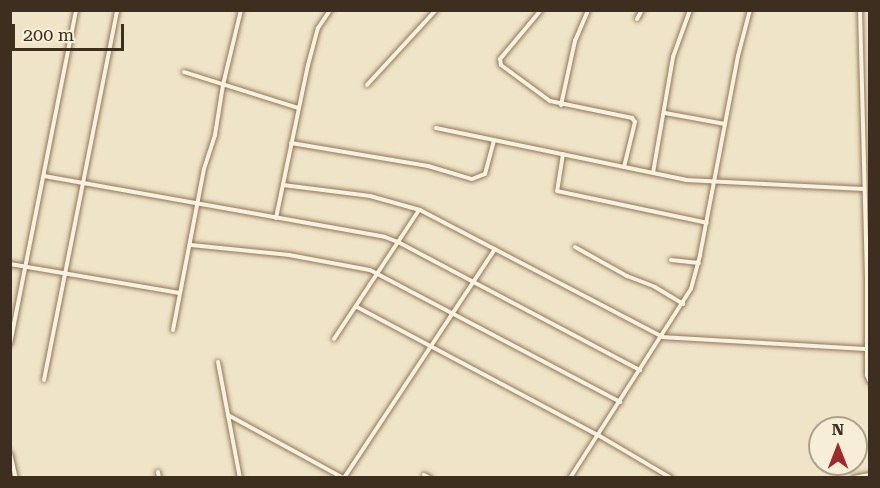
<!DOCTYPE html>
<style>
body{margin:0}
#map{position:relative;width:880px;height:488px;overflow:hidden;background:#f0e4c8;font-family:"Roboto Serif",serif}
div>[style]{position:absolute}
[style*='--x']{left:calc(var(--x)*1px);top:calc(var(--y)*1px);width:calc(var(--w)*1px);rotate:calc(var(--a)*1deg)}
.roads{filter:drop-shadow(0 0 2px #8d765c) drop-shadow(0 0 2px #8d765c)}
.minor>*{height:4px;margin:-2px;padding:0 2px;transform-origin:2px;border-radius:2px;background:#faf1dc}
span{translate:-50% -50%;white-space:nowrap;text-align:center;line-height:1.15;-webkit-text-stroke:5px #f7eed8;paint-order:stroke}
.frame{position:absolute;inset:0;border:12px solid #3d2e20;pointer-events:none}
.north{position:absolute;left:808px;top:416px;width:60px;height:60px;box-sizing:border-box;background:#f7eed8;border:2px solid #ada18e;border-radius:50%;rotate:0deg;font-size:16px;font-weight:700;line-height:24px;text-align:center;color:#3d2e20}
.north::after{content:'';display:block;margin:auto;width:21px;height:27px;background:#9e2a2b;clip-path:polygon(50% 0,100% 100%,50% 72%,0 100%)}
.scale{position:absolute;left:12px;top:24px;width:112px;height:27px;box-sizing:border-box;border:3px solid #3d2e20;border-top:0;padding-left:8px;font-size:18px;line-height:21px;white-space:nowrap;color:#3d2e20;-webkit-text-stroke:4px #f7eed8;paint-order:stroke}
</style>
<div id="map">
<div class="roads">
<div class="minor">
<div style="--x:541;--y:10;--w:64;--a:129.9"></div>
<div style="--x:500;--y:59;--w:6;--a:81"></div>
<div style="--x:501;--y:65;--w:61;--a:36.3"></div>
<div style="--x:550;--y:101;--w:84;--a:11.7"></div>
<div style="--x:632;--y:118;--w:5;--a:53"></div>
<div style="--x:635;--y:122;--w:46;--a:103.7"></div>
<div style="--x:860;--y:10;--w:271;--a:88.5"></div>
<div style="--x:867;--y:281;--w:94;--a:90"></div>
<div style="--x:867;--y:375;--w:8;--a:67"></div>
<div style="--x:637;--y:19;--w:10;--a:-61"></div>
<div style="--x:184;--y:72;--w:120;--a:17.5"></div>
<div style="--x:367;--y:85;--w:102;--a:-47.4"></div>
<div style="--x:561;--y:105;--w:66;--a:-77.7"></div>
<div style="--x:575;--y:41;--w:34;--a:-67"></div>
<div style="--x:665;--y:113;--w:61;--a:10.4"></div>
<div style="--x:436;--y:128;--w:255;--a:11.7"></div>
<div style="--x:686;--y:180;--w:178;--a:2.9"></div>
<div style="--x:291;--y:143;--w:139;--a:9.5"></div>
<div style="--x:428;--y:166;--w:46;--a:16.5"></div>
<div style="--x:472;--y:179;--w:14;--a:-21"></div>
<div style="--x:485;--y:174;--w:35;--a:-75"></div>
<div style="--x:563;--y:154;--w:37;--a:99"></div>
<div style="--x:557;--y:191;--w:153;--a:12"></div>
<div style="--x:653;--y:173;--w:118;--a:-80.2"></div>
<div style="--x:673;--y:57;--w:50;--a:-70.1"></div>
<div style="--x:44;--y:176;--w:346;--a:10.1"></div>
<div style="--x:385;--y:237;--w:14;--a:21"></div>
<div style="--x:398;--y:242;--w:274;--a:27.9"></div>
<div style="--x:283;--y:185;--w:88;--a:7.2"></div>
<div style="--x:370;--y:196;--w:52;--a:15.6"></div>
<div style="--x:420;--y:210;--w:274;--a:27.6"></div>
<div style="--x:663;--y:337;--w:205;--a:3.4"></div>
<div style="--x:276;--y:218;--w:156;--a:-78.2"></div>
<div style="--x:308;--y:65;--w:38;--a:-75"></div>
<div style="--x:318;--y:28;--w:22;--a:-56"></div>
<div style="--x:191;--y:245;--w:99;--a:5.8"></div>
<div style="--x:289;--y:255;--w:82;--a:10.5"></div>
<div style="--x:370;--y:270;--w:283;--a:27.8"></div>
<div style="--x:575;--y:247;--w:60;--a:29.1"></div>
<div style="--x:627;--y:276;--w:30;--a:21"></div>
<div style="--x:655;--y:287;--w:33;--a:31"></div>
<div style="--x:671;--y:260;--w:28;--a:6"></div>
<div style="--x:10;--y:264;--w:172;--a:9.7"></div>
<div style="--x:357;--y:307;--w:273;--a:28"></div>
<div style="--x:598;--y:435;--w:85;--a:30.5"></div>
<div style="--x:173;--y:330;--w:164;--a:-79.1"></div>
<div style="--x:204;--y:169;--w:36;--a:-72"></div>
<div style="--x:215;--y:135;--w:51;--a:-80.9"></div>
<div style="--x:223;--y:85;--w:77;--a:-76.5"></div>
<div style="--x:334;--y:339;--w:154;--a:-56.6"></div>
<div style="--x:10;--y:344;--w:340;--a:-78.8"></div>
<div style="--x:218;--y:362;--w:118;--a:79.3"></div>
<div style="--x:44;--y:380;--w:377;--a:-78.8"></div>
<div style="--x:228;--y:415;--w:131;--a:28.7"></div>
<div style="--x:10;--y:453;--w:26;--a:77"></div>
<div style="--x:158;--y:472;--w:6;--a:81"></div>
<div style="--x:424;--y:475;--w:7;--a:27"></div>
<div style="--x:344;--y:478;--w:274;--a:-56.6"></div>
<div style="--x:570;--y:478;--w:224;--a:-57.4"></div>
<div style="--x:691;--y:289;--w:35;--a:-75"></div>
<div style="--x:700;--y:255;--w:203;--a:-79.2"></div>
<div style="--x:738;--y:56;--w:48;--a:-75.4"></div>
<div style="--x:853;--y:478;--w:17;--a:-10"></div>
</div>
</div>
<div class="frame"></div>
<div class="north">N</div>
<div class="scale">200 m</div>
</div>
